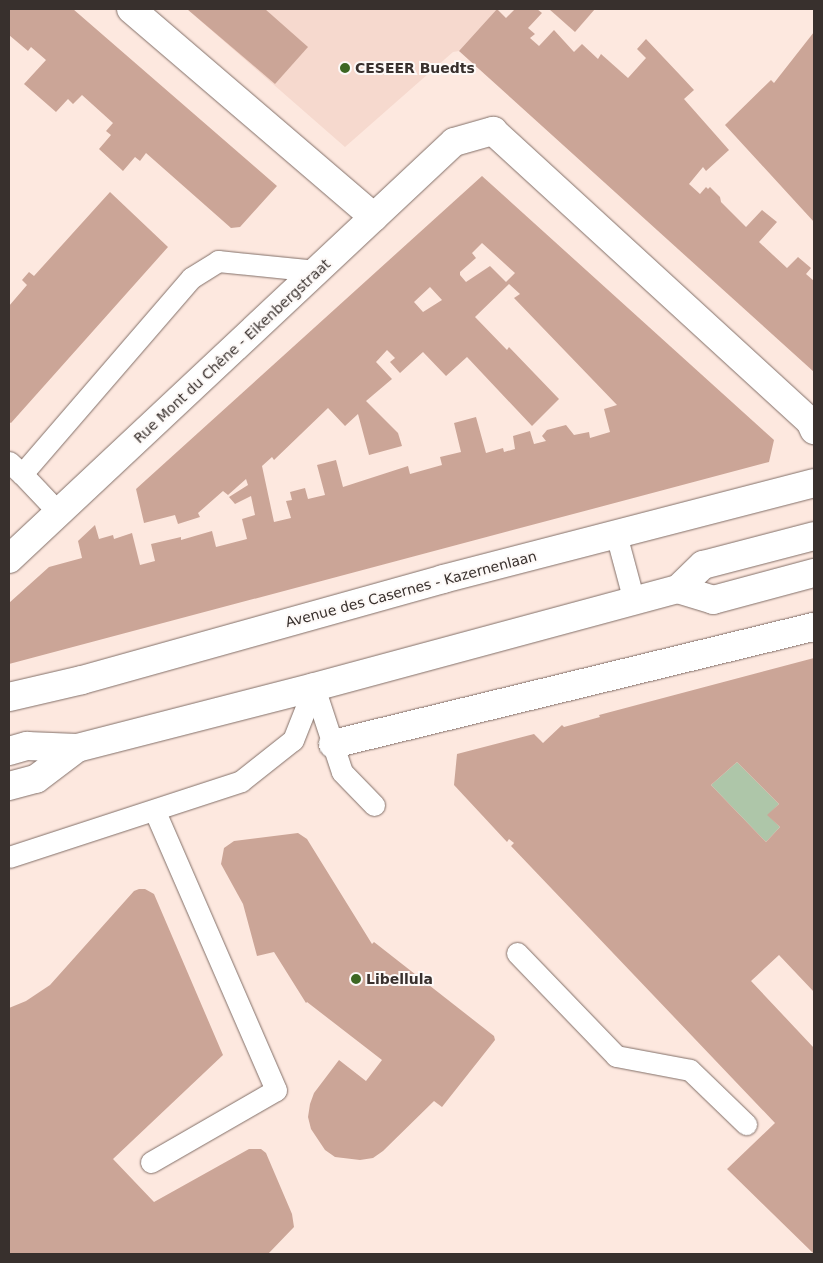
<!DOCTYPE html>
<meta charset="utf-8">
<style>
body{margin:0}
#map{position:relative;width:823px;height:1263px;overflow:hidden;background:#fde8df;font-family:"DejaVu Sans",sans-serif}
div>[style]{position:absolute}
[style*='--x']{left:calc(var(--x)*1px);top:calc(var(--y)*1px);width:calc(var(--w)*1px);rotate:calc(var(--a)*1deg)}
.built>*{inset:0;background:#f6d9ce}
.green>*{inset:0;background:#aec6a9}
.building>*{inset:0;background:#cba597}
.roads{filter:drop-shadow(0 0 1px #826f68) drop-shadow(0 0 1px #826f68)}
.service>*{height:21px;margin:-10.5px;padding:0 10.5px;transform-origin:10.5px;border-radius:10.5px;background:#fff}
.minor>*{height:28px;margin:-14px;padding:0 14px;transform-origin:14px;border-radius:14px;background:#fff}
.tertiary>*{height:28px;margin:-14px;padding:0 14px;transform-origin:14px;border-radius:14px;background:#fff}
.dots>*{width:14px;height:14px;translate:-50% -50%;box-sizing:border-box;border:2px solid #fdf9f7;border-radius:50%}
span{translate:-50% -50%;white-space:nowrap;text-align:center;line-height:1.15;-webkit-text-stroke:4px #fdf9f7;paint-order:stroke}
.poi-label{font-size:14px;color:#38302d;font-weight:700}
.left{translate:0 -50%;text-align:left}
.street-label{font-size:14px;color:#38302d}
.frame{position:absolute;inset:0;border:10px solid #38302d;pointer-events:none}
</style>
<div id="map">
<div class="built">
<div style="clip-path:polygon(187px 9px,497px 9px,459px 51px,453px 52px,345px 147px)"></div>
</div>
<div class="green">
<div style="clip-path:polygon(737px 762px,779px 804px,768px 815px,780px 827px,766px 842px,711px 785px)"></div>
</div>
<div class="building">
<div style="clip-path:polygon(9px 9px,73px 9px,277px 186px,240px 227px,231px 228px,146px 153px,140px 161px,135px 157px,123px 171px,99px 149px,111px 135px,106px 131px,113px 123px,82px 95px,73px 104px,68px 99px,56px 112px,24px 84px,46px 60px,31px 47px,28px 51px,9px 35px)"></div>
<div style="clip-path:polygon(187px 9px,265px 9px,308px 47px,275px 84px)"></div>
<div style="clip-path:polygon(497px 9px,506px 18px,515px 9px,537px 9px,542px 13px,528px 28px,535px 34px,530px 38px,539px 46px,554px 30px,574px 52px,582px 44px,598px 59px,601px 54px,628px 78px,646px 58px,637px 49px,646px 39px,680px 75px,694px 90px,684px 99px,729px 150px,706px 171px,703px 167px,689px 184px,700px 194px,706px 187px,708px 189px,710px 187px,720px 197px,721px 202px,746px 227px,762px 210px,777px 222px,759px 242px,787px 268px,798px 257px,811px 268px,806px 274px,814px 281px,814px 372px,459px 51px)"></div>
<div style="clip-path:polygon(549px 9px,595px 9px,575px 32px)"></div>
<div style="clip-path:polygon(814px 32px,814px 222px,725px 125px,771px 80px,774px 83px)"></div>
<div style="clip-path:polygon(evenodd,482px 176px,774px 440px,769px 462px,9px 664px,9px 603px,49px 567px,82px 558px,78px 541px,95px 525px,99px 539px,113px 535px,114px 539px,132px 533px,140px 565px,155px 561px,151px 544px,181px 537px,181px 540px,212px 531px,216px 547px,247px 539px,242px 519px,255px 515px,251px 496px,235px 504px,229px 497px,248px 485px,246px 479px,228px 495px,223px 491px,198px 513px,200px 517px,178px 524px,175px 515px,144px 523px,136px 489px,482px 176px,482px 243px,515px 273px,506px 282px,490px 266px,466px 282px,460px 275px,460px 272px,476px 258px,472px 253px,482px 243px,482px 176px,509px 284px,520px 294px,514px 298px,617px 405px,604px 409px,610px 432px,590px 438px,589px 432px,574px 435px,566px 425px,547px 430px,542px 436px,546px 441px,534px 444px,530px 431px,513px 436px,515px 449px,504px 452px,503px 448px,486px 453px,476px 417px,454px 423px,461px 452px,440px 457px,442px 465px,410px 474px,408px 466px,343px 487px,336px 460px,317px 465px,325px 495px,308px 499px,305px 488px,290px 492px,292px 500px,286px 501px,291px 518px,274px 522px,262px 466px,272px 457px,274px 460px,328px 408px,345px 426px,358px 414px,369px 455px,402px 446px,398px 433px,366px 401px,392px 379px,376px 362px,387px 350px,395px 358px,390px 362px,400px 373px,423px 352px,446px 376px,467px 357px,532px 426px,559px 399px,509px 347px,507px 350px,475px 317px,509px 284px,482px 176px,430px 287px,442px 300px,423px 312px,414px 302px,430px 287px)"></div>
<div style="clip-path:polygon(110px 192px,168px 247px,11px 423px,9px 422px,9px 306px,27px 285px,22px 280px,29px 272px,34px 276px)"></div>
<div style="clip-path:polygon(evenodd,814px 658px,814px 992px,779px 955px,751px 981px,814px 1048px,814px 1254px,727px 1169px,775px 1123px,511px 846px,514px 843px,509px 839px,507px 842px,454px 785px,457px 754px,534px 734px,543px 743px,562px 725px,564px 727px,600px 717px,599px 715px,814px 658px,737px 762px,779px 804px,767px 815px,780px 827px,766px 842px,711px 785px,737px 762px)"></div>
<div style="clip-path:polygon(298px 833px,307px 839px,372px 944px,374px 942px,494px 1036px,495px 1040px,442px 1107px,434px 1101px,383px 1151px,373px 1158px,360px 1160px,335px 1157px,325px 1150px,311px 1129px,308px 1117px,310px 1104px,314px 1093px,339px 1060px,366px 1081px,382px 1060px,307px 1002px,306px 1003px,274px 952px,257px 956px,243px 904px,221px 864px,224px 848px,234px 841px)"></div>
<div style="clip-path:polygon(139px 889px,145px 889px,154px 894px,223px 1055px,113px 1159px,154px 1202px,249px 1149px,261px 1149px,266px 1153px,292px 1214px,294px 1227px,268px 1254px,9px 1254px,9px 1008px,26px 1001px,50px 985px,134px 891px)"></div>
</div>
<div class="roads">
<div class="service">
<div style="--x:9;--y:462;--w:18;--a:43"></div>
<div style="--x:59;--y:513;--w:54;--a:-133.5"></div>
<div style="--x:22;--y:474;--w:259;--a:-49.2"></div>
<div style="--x:191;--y:278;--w:32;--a:-32"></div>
<div style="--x:218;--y:261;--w:99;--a:5.8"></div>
<div style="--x:616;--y:534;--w:69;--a:75"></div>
<div style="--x:314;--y:687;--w:89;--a:71.8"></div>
<div style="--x:342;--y:772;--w:46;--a:45.9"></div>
<div style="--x:9;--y:857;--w:244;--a:-18.1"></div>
<div style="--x:241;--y:781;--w:66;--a:-38.3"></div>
<div style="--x:293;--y:740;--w:57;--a:-68.4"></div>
<div style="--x:517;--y:953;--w:143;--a:46.1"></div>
<div style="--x:616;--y:1056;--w:75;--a:10.7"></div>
<div style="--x:690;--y:1070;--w:78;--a:44"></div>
<div style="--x:151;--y:1162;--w:144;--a:-29.9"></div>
<div style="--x:276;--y:1090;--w:305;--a:-113.5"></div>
</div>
<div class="minor">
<div style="--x:131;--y:9;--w:320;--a:40.6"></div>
<div style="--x:9;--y:559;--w:610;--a:-43.14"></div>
<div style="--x:454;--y:142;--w:41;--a:-15.8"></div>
<div style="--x:493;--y:131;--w:430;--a:42.5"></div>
<div style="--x:810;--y:421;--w:10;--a:66"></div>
<div style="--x:9;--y:697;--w:75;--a:-13.1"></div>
<div style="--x:82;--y:680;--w:375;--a:-15.6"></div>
<div style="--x:443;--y:579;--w:383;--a:-14.5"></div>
<div style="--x:333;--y:744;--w:495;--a:-13.7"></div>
</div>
<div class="tertiary">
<div style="--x:678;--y:589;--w:37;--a:17"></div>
<div style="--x:713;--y:600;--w:105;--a:-15"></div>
<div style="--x:9;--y:751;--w:19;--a:-16"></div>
<div style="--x:27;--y:746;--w:50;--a:2.3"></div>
<div style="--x:77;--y:748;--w:245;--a:-14.4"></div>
<div style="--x:314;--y:687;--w:377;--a:-15.1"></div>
<div style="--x:678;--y:589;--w:35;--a:-44"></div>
<div style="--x:703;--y:565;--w:115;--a:-14.6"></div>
<div style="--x:9;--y:786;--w:28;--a:-15"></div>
<div style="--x:36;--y:779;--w:51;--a:-37.1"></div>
</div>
</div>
<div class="dots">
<div style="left:345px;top:68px;background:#3d6723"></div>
<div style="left:356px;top:979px;background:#3d6723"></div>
</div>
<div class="poi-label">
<span class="left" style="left:355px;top:68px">CESEER Buedts</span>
<span class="left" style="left:366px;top:979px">Libellula</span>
</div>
<div class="street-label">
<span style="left:232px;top:351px;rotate:-43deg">Rue Mont du Chêne - Eikenbergstraat</span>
<span style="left:411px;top:589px;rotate:-15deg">Avenue des Casernes - Kazernenlaan</span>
</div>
<div class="frame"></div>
</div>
